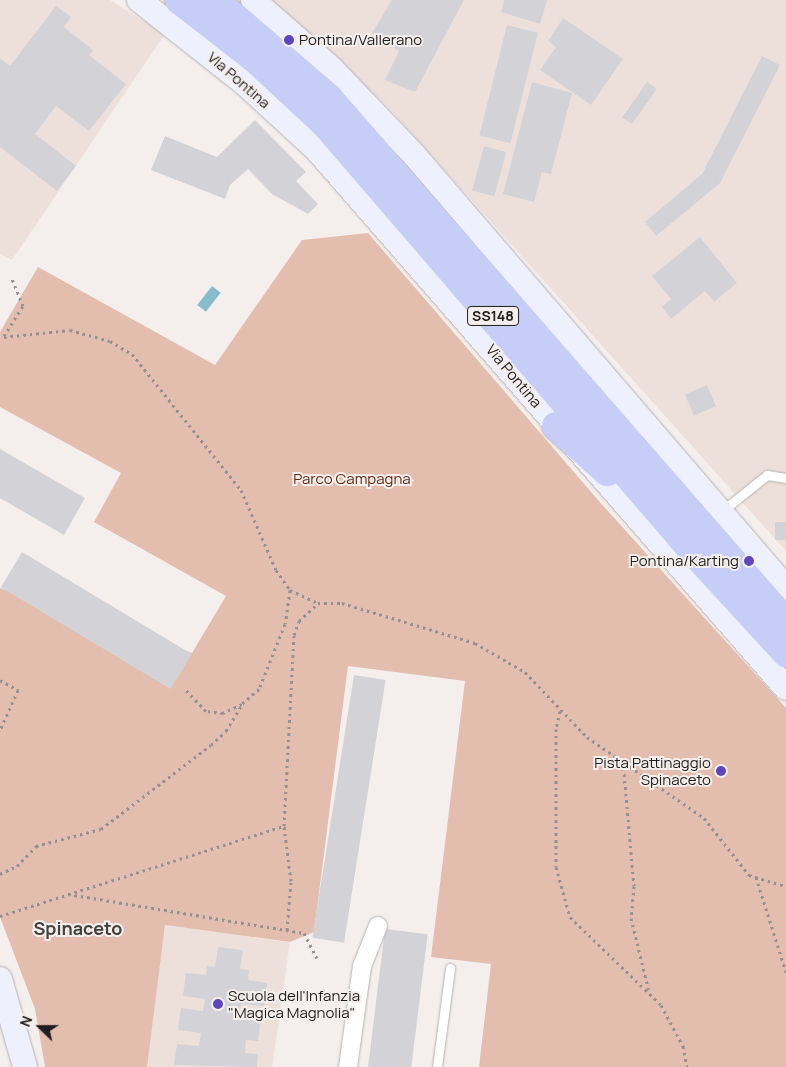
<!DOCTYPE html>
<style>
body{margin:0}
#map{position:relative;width:786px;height:1067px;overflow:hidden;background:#f4efed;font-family:Manrope,sans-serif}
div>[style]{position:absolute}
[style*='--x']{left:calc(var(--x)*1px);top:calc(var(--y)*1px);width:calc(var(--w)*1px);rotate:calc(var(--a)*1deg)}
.built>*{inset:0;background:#ede0db;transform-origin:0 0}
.green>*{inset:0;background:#e3beaf}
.water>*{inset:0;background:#88bccd;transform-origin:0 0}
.building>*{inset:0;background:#d3d3d7;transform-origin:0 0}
.path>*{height:3px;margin-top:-1.5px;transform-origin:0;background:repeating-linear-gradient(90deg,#94918f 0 2.5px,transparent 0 6.5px)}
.roads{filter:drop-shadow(0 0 1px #b8b3b1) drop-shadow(0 0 1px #b8b3b1)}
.lane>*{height:9px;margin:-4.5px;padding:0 4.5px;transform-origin:4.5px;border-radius:4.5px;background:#fff}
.street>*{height:18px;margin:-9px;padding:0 9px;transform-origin:9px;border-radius:9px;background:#fff}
.secondary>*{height:24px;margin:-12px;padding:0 12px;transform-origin:12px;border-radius:12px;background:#eef0fd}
.highway>*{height:28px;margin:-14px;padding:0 14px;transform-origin:14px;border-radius:14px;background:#c6cdf7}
.dots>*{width:14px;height:14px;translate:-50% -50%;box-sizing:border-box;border:2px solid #f4efed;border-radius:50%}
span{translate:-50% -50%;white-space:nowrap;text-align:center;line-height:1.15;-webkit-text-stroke:4px #f4efed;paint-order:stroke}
.shield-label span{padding:1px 4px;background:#f4efed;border:1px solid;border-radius:4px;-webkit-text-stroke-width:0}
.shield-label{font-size:14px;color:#1f1e1d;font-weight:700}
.poi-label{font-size:15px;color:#1f1e1d}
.left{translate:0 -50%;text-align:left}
.right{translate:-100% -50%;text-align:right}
.street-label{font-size:15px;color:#1f1e1d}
.park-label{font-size:15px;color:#652d13}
.quarter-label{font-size:18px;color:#43403e;font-weight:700}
.north{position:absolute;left:15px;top:1002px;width:50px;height:50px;-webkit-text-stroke:4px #f4efed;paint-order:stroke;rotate:292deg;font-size:14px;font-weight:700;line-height:20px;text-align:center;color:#1f1e1d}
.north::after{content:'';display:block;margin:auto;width:18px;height:22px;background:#1f1e1d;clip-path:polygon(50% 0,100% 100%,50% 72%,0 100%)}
</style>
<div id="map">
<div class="built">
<div style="clip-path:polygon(0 0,110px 0,165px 34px,12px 260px,0 254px)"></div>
<div style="clip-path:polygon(267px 0,786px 0,786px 551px,389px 108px)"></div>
<div style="left:165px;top:925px;width:126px;height:143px;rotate:8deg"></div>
</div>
<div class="green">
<div style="clip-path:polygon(368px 233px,598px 500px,786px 708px,786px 1067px,479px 1067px,491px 964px,431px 957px,465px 681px,348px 666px,314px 932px,290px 942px,165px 925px,147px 1067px,45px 1067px,35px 1009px,0 917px,0 588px,192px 653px,226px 596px,94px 522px,121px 473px,0 407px,0 332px,38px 267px,215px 365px,302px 240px)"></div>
</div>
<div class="water">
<div style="left:212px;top:286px;width:11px;height:24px;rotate:38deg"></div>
</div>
<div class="building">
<div style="clip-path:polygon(392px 0,464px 0,415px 92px,385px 80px,399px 51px,372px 33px)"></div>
<div style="clip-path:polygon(504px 0,547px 0,540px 24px,501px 12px)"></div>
<div style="clip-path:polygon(56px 6px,71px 17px,64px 27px,93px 50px,89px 55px,126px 84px,89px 131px,56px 106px,35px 134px,76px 166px,57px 191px,0 147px,0 58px,10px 66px)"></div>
<div style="clip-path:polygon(563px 18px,623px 59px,591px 105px,540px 70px,556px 47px,548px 41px)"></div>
<div style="left:507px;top:25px;width:32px;height:114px;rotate:14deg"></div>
<div style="clip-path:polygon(762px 56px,780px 65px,720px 183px,656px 236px,645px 222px,702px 174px)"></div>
<div style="clip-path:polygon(532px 82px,572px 93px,551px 174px,542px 172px,534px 202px,503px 194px)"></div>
<div style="left:647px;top:82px;width:12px;height:43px;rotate:35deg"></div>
<div style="clip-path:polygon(255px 120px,306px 172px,296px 181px,318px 204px,308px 214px,272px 194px,248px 169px,230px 185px,225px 199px,151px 170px,165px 136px,217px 157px)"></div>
<div style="left:484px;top:146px;width:23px;height:46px;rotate:15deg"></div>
<div style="clip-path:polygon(700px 237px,737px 283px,714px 302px,705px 291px,671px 319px,662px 307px,671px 299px,652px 276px)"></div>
<div style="left:707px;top:385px;width:23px;height:24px;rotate:67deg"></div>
<div style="clip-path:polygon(0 449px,85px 498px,64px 535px,0 498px)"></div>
<div style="left:775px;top:522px;width:11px;height:18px"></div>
<div style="left:22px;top:552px;width:198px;height:41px;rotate:31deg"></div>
<div style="left:354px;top:675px;width:32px;height:266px;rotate:9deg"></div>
<div style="left:385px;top:929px;width:43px;height:139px;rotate:7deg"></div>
<div style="clip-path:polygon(218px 947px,243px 950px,240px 969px,249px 970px,248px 980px,267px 983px,264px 1006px,241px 1004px,239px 1015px,261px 1018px,258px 1041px,246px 1040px,245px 1053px,258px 1054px,257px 1067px,174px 1065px,177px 1044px,199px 1046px,201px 1033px,178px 1030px,181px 1008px,203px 1011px,205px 999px,183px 996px,186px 973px,206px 975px,207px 966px,215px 967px)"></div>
</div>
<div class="path">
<div style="--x:4;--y:336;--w:36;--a:-58"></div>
<div style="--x:23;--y:306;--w:31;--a:-112"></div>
<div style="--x:4;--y:337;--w:66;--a:-6.1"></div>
<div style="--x:70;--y:330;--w:41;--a:15.4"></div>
<div style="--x:110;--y:341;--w:26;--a:31"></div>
<div style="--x:132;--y:354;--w:174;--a:51.3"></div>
<div style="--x:241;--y:490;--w:87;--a:66.4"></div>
<div style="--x:276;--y:570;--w:24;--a:55"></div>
<div style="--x:290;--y:590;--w:34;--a:98"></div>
<div style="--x:285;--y:624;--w:70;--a:111.8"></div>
<div style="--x:259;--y:689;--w:23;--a:139"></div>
<div style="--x:242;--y:704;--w:21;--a:155"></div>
<div style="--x:223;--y:713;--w:17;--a:-173"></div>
<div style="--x:206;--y:711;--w:29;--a:-134"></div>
<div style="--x:290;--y:590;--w:31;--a:25"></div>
<div style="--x:0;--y:680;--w:21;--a:29"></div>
<div style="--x:18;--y:690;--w:44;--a:114.2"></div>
<div style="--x:560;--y:711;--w:18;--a:103"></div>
<div style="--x:556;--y:729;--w:138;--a:90"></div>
<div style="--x:556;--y:867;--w:52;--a:74.4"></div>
<div style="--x:570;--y:917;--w:127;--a:44"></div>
<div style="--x:661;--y:1005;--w:47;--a:61.8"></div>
<div style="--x:683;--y:1046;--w:21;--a:79"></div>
<div style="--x:623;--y:761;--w:125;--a:85"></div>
<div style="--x:634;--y:886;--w:32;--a:95"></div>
<div style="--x:631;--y:918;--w:76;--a:76.3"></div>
<div style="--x:0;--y:874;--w:19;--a:-25"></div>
<div style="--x:17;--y:866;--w:28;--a:-46"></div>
<div style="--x:36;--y:846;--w:67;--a:-14.7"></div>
<div style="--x:101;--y:829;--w:138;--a:-37.4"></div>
<div style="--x:211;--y:745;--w:21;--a:-43"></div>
<div style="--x:226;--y:731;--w:31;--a:-59"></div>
<div style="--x:756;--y:877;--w:100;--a:72.5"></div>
<div style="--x:68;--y:894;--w:239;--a:9.4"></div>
<div style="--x:304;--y:933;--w:28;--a:63"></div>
<div style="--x:0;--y:916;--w:298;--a:-17.6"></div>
<div style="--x:287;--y:930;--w:49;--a:-85.3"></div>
<div style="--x:291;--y:881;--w:55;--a:-97.3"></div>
<div style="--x:284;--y:826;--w:191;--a:-87"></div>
<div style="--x:294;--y:635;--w:15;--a:-70"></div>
<div style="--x:299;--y:621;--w:26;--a:-43"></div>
<div style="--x:318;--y:603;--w:24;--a:0"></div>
<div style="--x:342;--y:603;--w:139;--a:16.7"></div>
<div style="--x:475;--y:643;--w:58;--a:30.1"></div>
<div style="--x:525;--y:672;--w:90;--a:46.4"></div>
<div style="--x:587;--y:737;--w:142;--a:34.7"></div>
<div style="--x:704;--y:818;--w:73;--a:51.7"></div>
<div style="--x:749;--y:875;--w:39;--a:17"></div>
</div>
<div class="roads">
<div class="lane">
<div style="--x:722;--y:511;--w:58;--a:-38.7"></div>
<div style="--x:767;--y:475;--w:19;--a:9"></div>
<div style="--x:437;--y:1067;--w:100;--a:-82.5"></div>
</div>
<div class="street">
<div style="--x:348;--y:1067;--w:102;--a:-82.1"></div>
<div style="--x:362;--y:966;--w:43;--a:-68.2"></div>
</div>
<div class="secondary">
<div style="--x:139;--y:0;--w:132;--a:38.3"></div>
<div style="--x:243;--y:82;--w:102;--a:42.6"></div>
<div style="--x:318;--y:151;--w:712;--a:48.93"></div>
<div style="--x:253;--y:0;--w:105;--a:41.1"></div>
<div style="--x:332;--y:69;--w:120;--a:46.3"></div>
<div style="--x:415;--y:156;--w:569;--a:49.34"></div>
<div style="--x:0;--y:979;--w:91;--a:74.1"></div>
</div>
<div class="highway">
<div style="--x:179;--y:0;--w:98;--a:37.9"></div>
<div style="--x:256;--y:60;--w:96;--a:42.9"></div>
<div style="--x:326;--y:125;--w:569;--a:49.28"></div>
<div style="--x:697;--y:556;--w:132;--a:47.5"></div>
<div style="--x:215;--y:0;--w:149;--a:40.6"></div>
<div style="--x:328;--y:97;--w:697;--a:48.9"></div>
<div style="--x:556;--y:426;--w:69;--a:42"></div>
</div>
</div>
<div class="dots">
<div style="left:289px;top:40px;background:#5e46be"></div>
<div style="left:749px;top:561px;background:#5e46be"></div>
<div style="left:721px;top:771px;background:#5e46be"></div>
<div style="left:218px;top:1004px;background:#5e46be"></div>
</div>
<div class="shield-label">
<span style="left:493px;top:316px">SS148</span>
</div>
<div class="poi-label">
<span class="left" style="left:299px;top:40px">Pontina/Vallerano</span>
<span class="right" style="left:739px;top:561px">Pontina/Karting</span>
<span class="right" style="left:711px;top:771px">Pista Pattinaggio<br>Spinaceto</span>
<span class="left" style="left:228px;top:1004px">Scuola dell'Infanzia<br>"Magica Magnolia"</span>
</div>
<div class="street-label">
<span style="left:239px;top:80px;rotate:41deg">Via Pontina</span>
<span style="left:514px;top:376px;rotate:50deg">Via Pontina</span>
</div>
<div class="park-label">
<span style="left:352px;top:479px">Parco Campagna</span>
</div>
<div class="quarter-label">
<span style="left:78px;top:928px">Spinaceto</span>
</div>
<div class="north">N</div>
</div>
